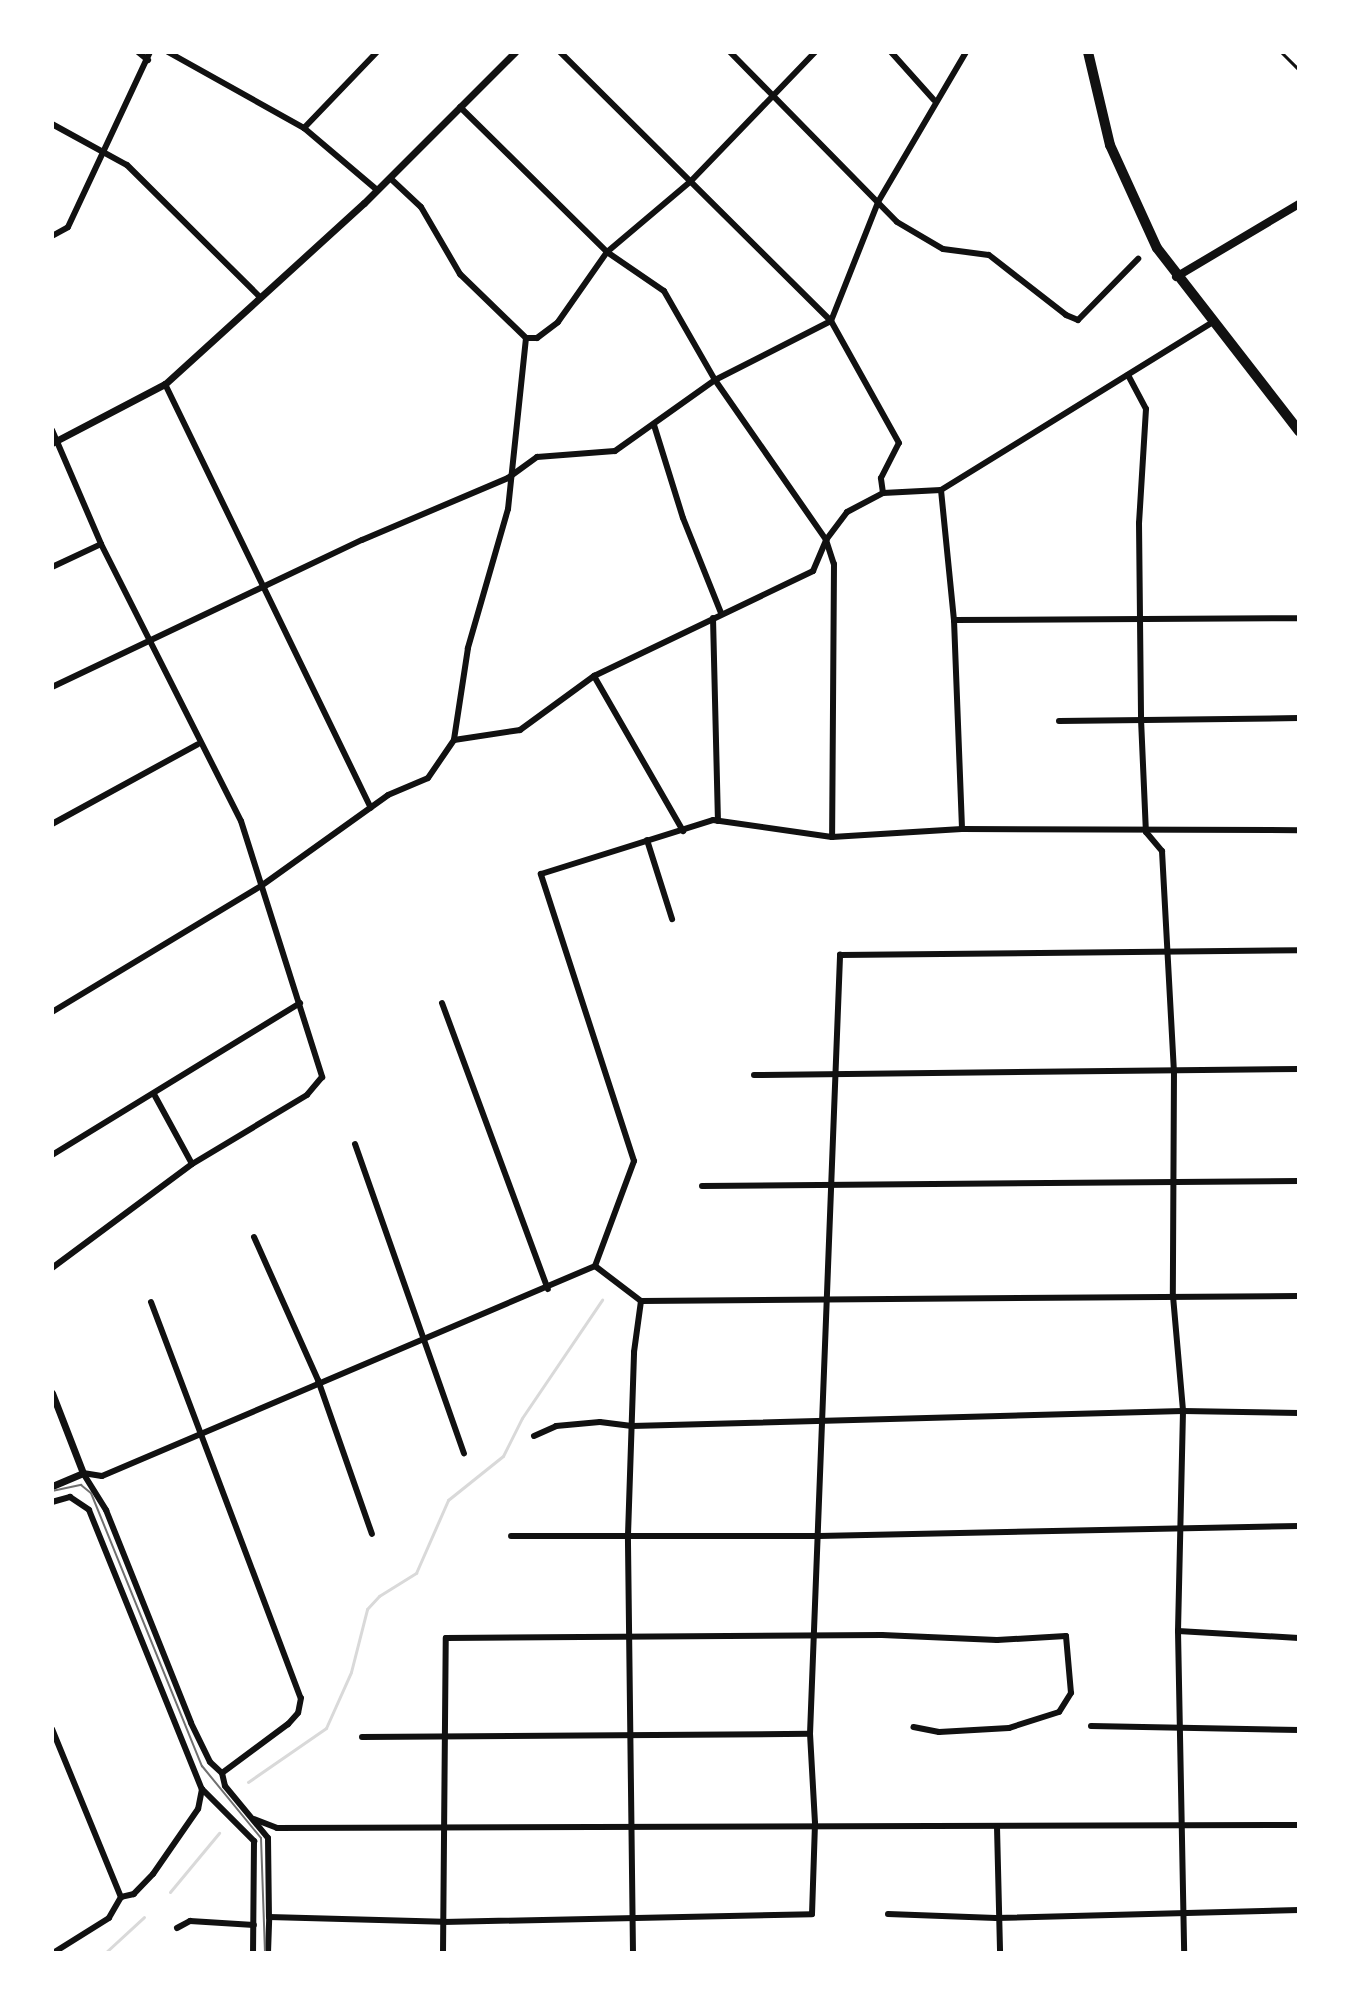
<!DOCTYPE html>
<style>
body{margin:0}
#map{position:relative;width:1351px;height:2005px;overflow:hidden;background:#fff;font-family:Helvetica,sans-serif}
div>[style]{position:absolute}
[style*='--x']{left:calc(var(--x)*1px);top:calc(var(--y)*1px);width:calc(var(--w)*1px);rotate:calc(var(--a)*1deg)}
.stream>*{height:3px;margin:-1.5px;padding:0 1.5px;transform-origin:1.5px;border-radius:1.5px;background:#d9d9d9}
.service>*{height:3px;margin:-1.5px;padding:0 1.5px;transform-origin:1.5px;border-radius:1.5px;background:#111}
.minor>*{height:6px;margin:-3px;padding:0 3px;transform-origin:3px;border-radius:3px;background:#111}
.tertiary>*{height:7px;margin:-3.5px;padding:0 3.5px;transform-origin:3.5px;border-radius:3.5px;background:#111}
.secondary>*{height:8px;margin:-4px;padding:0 4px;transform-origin:4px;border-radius:4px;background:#111}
.trunk>*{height:10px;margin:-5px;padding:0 5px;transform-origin:5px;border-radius:5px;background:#111}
.tram>*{height:2px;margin:-1px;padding:0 1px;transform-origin:1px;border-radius:1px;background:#707070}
span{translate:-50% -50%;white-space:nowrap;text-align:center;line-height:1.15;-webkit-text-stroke:6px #fff;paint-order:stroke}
.frame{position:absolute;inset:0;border:54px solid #fff;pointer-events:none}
</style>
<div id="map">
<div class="stream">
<div style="--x:248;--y:1782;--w:95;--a:-34.7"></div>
<div style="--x:326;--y:1728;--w:61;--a:-65.9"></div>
<div style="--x:351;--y:1672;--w:65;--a:-75.7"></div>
<div style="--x:367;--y:1609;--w:18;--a:-47"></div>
<div style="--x:379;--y:1596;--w:44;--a:-31.9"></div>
<div style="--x:416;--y:1573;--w:80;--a:-66.3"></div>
<div style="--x:448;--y:1500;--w:70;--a:-38.7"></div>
<div style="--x:503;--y:1456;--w:42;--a:-63.4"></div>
<div style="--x:522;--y:1418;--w:143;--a:-55.9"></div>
<div style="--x:170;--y:1892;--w:77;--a:-50.3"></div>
<div style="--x:105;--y:1953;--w:53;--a:-42.7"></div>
</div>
<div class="service">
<div style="--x:1281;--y:52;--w:25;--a:45"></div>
</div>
<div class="minor">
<div style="--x:138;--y:52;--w:13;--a:39"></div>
<div style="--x:168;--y:52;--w:156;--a:29.2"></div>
<div style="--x:304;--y:128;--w:96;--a:40.3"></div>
<div style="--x:730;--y:52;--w:238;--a:45.5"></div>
<div style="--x:897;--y:222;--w:53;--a:30.4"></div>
<div style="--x:943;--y:249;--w:46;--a:7.4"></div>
<div style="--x:989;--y:255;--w:98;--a:37.9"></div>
<div style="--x:1066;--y:315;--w:13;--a:23"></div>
<div style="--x:1078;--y:320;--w:86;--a:-45.5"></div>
<div style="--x:891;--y:52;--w:64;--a:48.1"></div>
<div style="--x:460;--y:107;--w:206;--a:44.6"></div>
<div style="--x:607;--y:252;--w:69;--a:34.4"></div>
<div style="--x:664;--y:291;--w:103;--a:60.2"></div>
<div style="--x:715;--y:380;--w:195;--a:55.2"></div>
<div style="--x:826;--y:540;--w:25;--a:72"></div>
<div style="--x:834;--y:564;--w:273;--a:90.4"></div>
<div style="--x:52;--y:124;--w:85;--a:28.7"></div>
<div style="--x:127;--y:165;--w:187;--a:44.8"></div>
<div style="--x:304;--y:128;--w:105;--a:-46.2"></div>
<div style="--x:390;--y:178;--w:42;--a:43.1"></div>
<div style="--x:421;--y:207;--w:78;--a:59.8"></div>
<div style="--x:460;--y:274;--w:92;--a:44.1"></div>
<div style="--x:526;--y:338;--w:172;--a:96"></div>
<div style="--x:508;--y:509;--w:145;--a:106.1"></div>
<div style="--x:468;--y:648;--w:93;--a:98.7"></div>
<div style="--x:52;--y:236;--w:18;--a:-29"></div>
<div style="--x:68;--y:227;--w:193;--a:-64.9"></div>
<div style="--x:526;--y:338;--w:11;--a:0"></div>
<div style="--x:537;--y:338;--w:26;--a:-37"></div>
<div style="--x:558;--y:322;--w:85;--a:-55"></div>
<div style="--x:607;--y:252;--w:110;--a:-40.2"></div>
<div style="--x:691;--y:181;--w:179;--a:-46.1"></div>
<div style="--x:1128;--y:375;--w:38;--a:62"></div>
<div style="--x:1146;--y:409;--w:114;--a:93.5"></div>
<div style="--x:1139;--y:523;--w:196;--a:89.4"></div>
<div style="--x:1141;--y:719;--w:113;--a:87.5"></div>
<div style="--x:1146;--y:832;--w:25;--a:50"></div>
<div style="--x:1162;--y:851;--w:219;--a:86.9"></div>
<div style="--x:1174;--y:1070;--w:226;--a:90.3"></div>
<div style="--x:1173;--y:1296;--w:115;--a:85"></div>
<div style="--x:1183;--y:1411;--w:220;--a:91.3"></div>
<div style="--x:1178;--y:1631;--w:322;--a:88.9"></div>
<div style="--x:165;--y:384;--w:471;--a:64.1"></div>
<div style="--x:654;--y:425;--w:97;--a:72.7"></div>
<div style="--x:683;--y:518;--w:102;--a:68.2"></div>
<div style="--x:52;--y:430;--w:124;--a:66.7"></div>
<div style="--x:101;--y:544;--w:310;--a:63.2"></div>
<div style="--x:241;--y:821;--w:269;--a:72.4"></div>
<div style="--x:322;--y:1077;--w:23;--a:130"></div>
<div style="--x:307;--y:1095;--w:134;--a:149"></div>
<div style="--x:192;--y:1164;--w:174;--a:143.4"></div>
<div style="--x:941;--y:490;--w:131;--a:84.3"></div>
<div style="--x:954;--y:620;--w:209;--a:87.8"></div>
<div style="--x:883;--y:493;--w:58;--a:-3"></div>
<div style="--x:941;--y:490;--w:317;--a:-31.7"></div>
<div style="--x:52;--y:567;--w:54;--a:-25.1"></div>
<div style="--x:713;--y:618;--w:203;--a:88.6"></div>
<div style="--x:954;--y:620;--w:345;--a:-0.3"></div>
<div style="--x:594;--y:676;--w:179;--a:60.1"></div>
<div style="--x:52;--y:687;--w:343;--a:-25.4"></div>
<div style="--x:362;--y:540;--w:159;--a:-23"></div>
<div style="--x:508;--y:478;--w:36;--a:-36"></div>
<div style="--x:537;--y:457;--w:78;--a:-4.4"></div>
<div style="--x:615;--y:451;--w:123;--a:-35.4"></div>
<div style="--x:715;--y:380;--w:130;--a:-27"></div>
<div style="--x:831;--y:321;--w:128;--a:-68.4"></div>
<div style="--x:878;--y:202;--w:174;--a:-59.6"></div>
<div style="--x:1059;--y:721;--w:240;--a:-0.7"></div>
<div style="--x:52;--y:824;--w:166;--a:-28.7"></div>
<div style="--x:647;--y:840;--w:83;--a:72.4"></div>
<div style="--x:442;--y:1003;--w:305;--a:69.7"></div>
<div style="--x:52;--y:1012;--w:244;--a:-31.1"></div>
<div style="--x:261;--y:886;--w:156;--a:-35.6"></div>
<div style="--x:388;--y:795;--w:43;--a:-23"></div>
<div style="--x:428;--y:778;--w:46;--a:-55.6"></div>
<div style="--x:454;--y:740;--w:67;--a:-8.6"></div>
<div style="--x:520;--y:730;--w:92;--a:-36.1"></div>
<div style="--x:594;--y:676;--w:243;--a:-25.6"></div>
<div style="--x:813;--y:571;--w:34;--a:-67"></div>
<div style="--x:826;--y:540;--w:35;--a:-53"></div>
<div style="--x:847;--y:512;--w:41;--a:-27.8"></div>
<div style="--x:883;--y:493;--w:15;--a:-98"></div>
<div style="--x:881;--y:478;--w:39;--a:-63"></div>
<div style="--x:899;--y:443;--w:140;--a:-119.1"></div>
<div style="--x:831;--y:321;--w:382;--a:-135.2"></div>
<div style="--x:754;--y:1075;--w:545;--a:-0.63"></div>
<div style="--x:155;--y:1096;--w:77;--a:61.4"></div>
<div style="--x:355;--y:1144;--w:328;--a:70.6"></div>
<div style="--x:52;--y:1155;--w:291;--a:-31.5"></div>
<div style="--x:702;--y:1186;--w:597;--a:-0.48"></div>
<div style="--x:254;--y:1237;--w:157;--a:65.9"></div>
<div style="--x:318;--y:1380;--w:163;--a:70.7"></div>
<div style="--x:595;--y:1266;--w:58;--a:37.3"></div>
<div style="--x:641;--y:1301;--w:658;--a:-0.44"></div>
<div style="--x:151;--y:1302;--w:423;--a:69.3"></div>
<div style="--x:301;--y:1698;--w:15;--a:101"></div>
<div style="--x:298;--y:1713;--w:15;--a:132"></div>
<div style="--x:288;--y:1724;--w:82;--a:143.4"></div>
<div style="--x:222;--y:1773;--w:13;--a:77"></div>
<div style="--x:225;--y:1786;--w:67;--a:50.4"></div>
<div style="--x:268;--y:1838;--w:79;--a:89.3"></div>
<div style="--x:534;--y:1436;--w:24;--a:-24"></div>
<div style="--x:556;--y:1426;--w:44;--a:-5.2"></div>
<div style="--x:600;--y:1422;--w:32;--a:7"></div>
<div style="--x:632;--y:1426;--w:551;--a:-1.56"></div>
<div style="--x:1183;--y:1411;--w:116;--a:1"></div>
<div style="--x:83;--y:1473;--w:19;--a:9"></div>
<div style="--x:102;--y:1476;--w:536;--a:-23.07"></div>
<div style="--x:595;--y:1266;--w:112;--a:-69.6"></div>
<div style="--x:634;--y:1161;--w:302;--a:-108"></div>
<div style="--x:541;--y:874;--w:180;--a:-17.4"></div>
<div style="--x:713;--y:820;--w:120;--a:8.1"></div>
<div style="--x:832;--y:837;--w:130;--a:-3.5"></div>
<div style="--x:962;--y:829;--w:337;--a:0.2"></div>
<div style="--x:83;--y:1473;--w:44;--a:58.1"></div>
<div style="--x:106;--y:1510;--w:229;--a:68.2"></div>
<div style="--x:191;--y:1723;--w:43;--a:64"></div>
<div style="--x:210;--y:1762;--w:16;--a:43"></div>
<div style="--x:52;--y:1502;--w:19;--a:-16"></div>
<div style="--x:70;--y:1497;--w:23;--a:34"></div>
<div style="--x:89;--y:1510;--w:301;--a:68"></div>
<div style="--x:202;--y:1789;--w:20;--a:101"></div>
<div style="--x:198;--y:1809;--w:79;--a:124.7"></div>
<div style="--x:153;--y:1874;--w:28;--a:134"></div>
<div style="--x:134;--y:1894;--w:13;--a:167"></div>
<div style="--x:511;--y:1536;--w:308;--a:0"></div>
<div style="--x:819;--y:1536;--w:480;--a:-1.2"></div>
<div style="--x:1178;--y:1631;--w:121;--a:3.3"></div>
<div style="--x:1091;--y:1726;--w:208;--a:1.1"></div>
<div style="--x:52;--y:1729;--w:182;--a:67.7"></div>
<div style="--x:121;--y:1897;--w:24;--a:120"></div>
<div style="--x:109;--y:1918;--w:66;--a:148"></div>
<div style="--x:362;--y:1737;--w:448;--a:-0.4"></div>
<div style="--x:202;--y:1789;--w:74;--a:45"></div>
<div style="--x:254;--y:1841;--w:112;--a:90.5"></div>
<div style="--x:254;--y:1819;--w:25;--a:21"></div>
<div style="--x:277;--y:1828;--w:1022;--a:-0.17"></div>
<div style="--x:997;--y:1827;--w:126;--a:88.6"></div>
<div style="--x:888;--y:1914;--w:108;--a:2.1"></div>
<div style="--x:996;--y:1918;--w:303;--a:-1.5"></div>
<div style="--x:177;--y:1928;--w:15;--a:-28"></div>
<div style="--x:190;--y:1921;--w:64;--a:3.6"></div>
<div style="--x:268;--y:1953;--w:36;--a:-88"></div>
<div style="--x:269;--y:1917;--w:174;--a:1.6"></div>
<div style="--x:443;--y:1922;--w:369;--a:-1.2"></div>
<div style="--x:812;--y:1914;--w:91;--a:-88.1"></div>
<div style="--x:815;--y:1823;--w:89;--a:-93.2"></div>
<div style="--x:810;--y:1734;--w:780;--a:-87.79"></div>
<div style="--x:840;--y:955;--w:459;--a:-0.6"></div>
<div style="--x:443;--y:1953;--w:315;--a:-89.5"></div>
<div style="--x:446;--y:1638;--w:436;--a:-0.4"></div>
<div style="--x:882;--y:1635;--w:115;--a:2.5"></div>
<div style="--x:997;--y:1640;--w:69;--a:-3.3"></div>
<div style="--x:1066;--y:1636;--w:57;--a:85"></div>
<div style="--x:1071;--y:1693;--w:22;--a:122"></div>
<div style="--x:1059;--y:1712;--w:52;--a:162.3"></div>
<div style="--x:1009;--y:1728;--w:70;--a:176.7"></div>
<div style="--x:939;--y:1732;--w:26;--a:-169"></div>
<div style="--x:633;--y:1953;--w:418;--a:-90.7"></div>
<div style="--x:628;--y:1535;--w:183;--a:-88.1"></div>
<div style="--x:634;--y:1352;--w:51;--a:-82.2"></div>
</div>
<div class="tertiary">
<div style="--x:52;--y:443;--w:127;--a:-27.6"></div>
<div style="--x:165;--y:384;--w:269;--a:-42.3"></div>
<div style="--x:364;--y:203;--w:214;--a:-45"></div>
<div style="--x:52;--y:1393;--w:86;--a:68.8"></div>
<div style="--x:83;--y:1473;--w:34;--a:157"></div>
</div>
<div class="secondary">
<div style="--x:1176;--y:277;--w:143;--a:-30.7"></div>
</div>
<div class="trunk">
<div style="--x:1088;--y:52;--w:96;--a:76.7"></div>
<div style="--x:1110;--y:145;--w:113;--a:65.5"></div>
<div style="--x:1157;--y:248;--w:232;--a:52.2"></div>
</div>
<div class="tram">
<div style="--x:52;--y:1491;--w:30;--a:-12"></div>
<div style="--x:81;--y:1485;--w:13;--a:39"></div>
<div style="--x:91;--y:1493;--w:295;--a:67.9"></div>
<div style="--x:202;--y:1766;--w:93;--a:50.7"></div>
<div style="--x:261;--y:1838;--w:115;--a:88"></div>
</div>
<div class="frame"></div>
</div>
